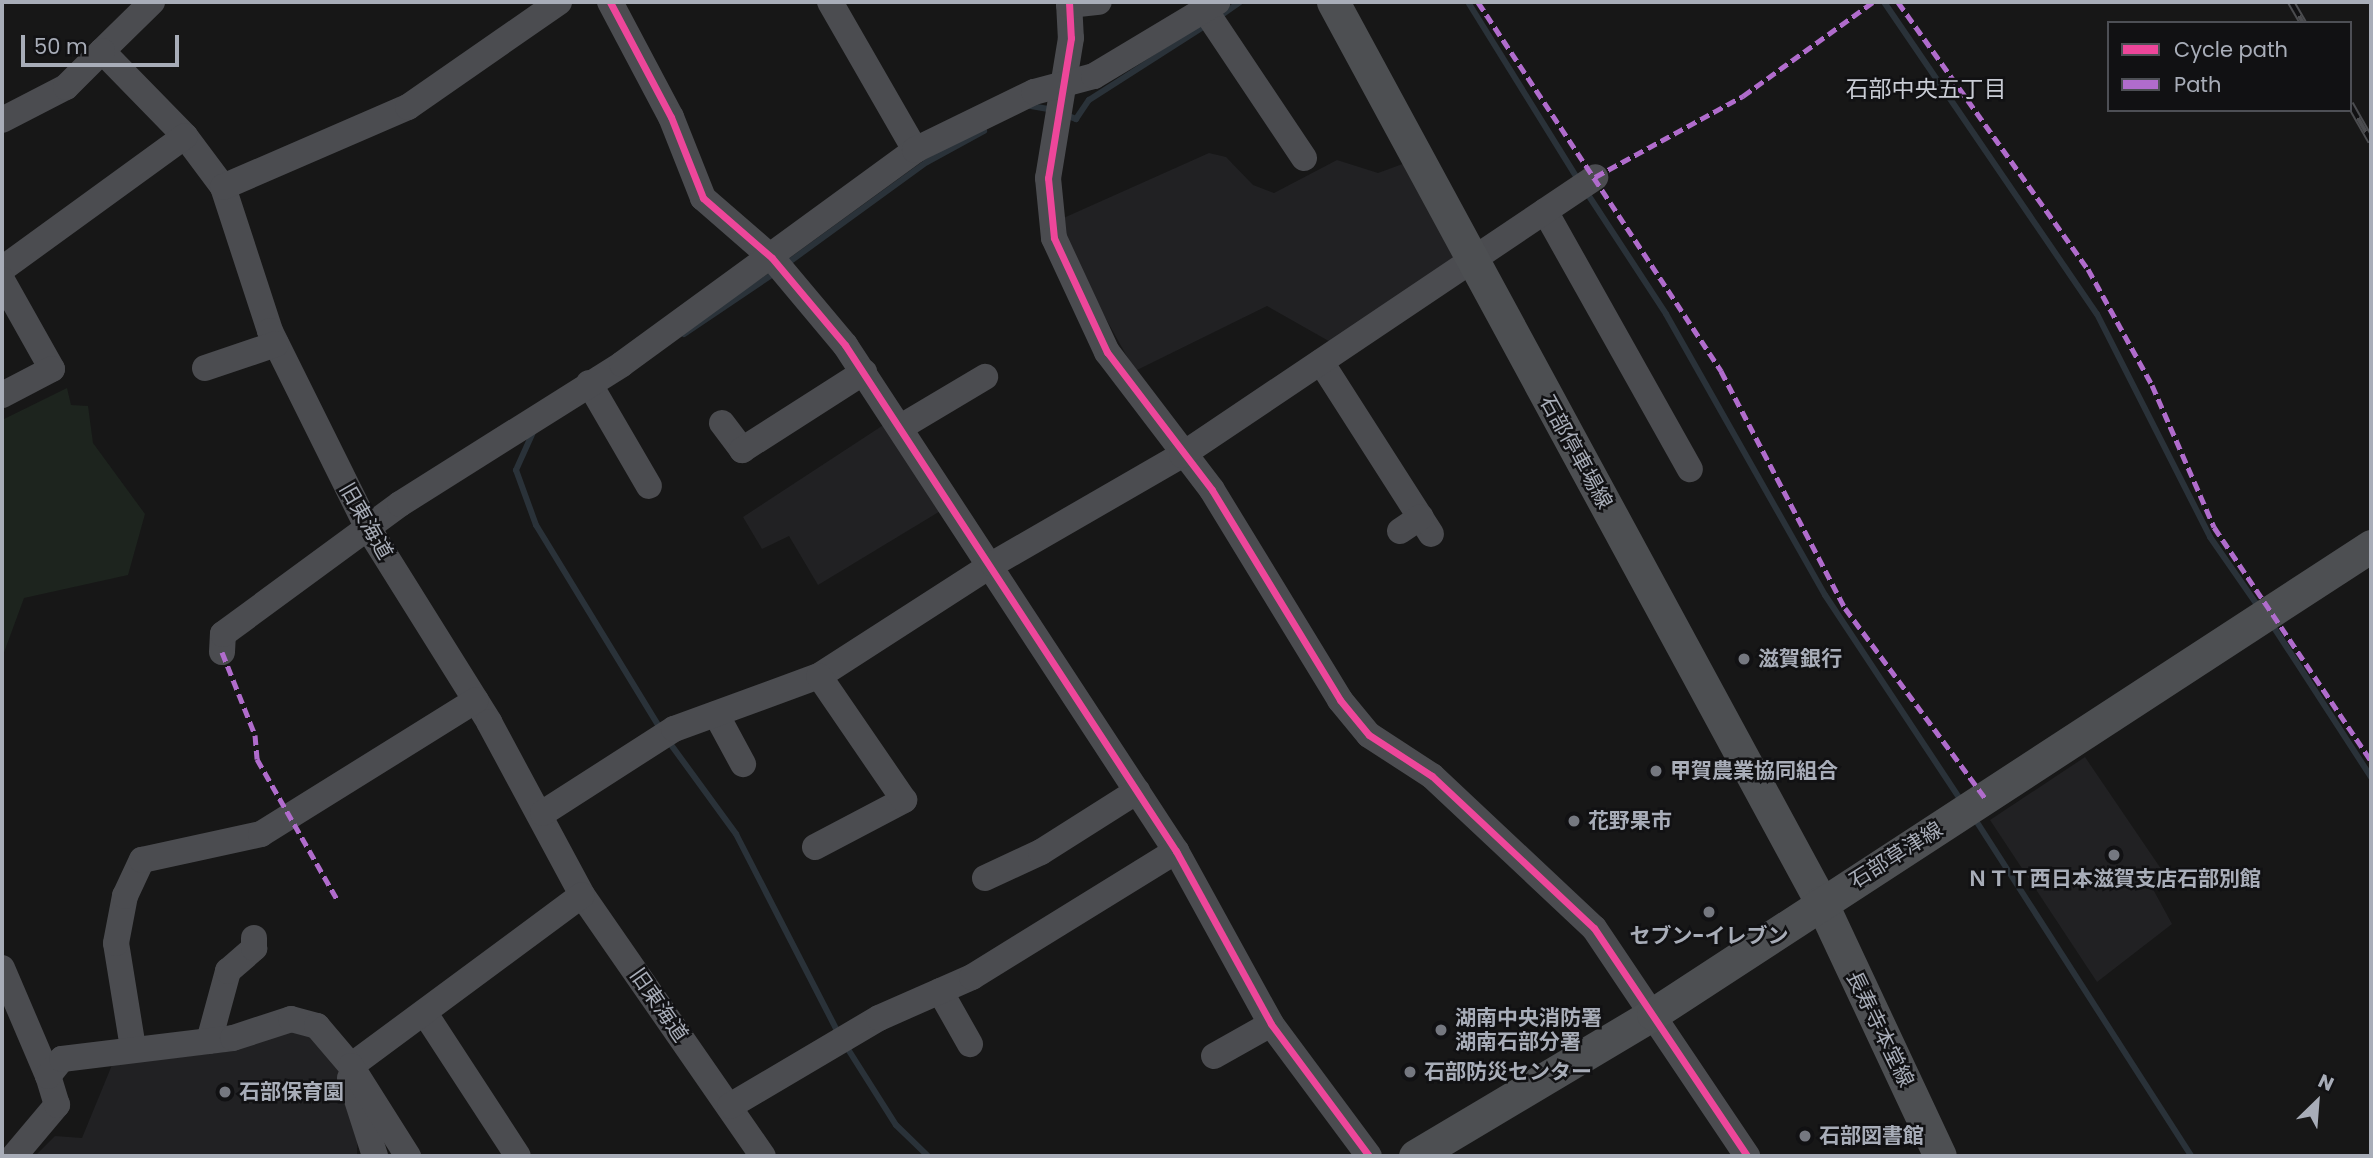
<!DOCTYPE html>
<meta charset="utf-8">
<style>
body{margin:0}
#map{position:relative;width:2373px;height:1158px;overflow:hidden;background:#171717;font-family:Poppins,"Noto Sans JP",sans-serif}
div>[style]{position:absolute}
[style*='--x']{left:calc(var(--x)*1px);top:calc(var(--y)*1px);width:calc(var(--w)*1px);rotate:calc(var(--a)*1deg)}
.built>*{inset:0;background:#212123}
.green>*{inset:0;background:#1d241e}
.stream>*{height:6px;margin:-3px;padding:0 3px;transform-origin:3px;border-radius:3px;background:#2a3239}
.minor>*{height:26px;margin:-13px;padding:0 13px;transform-origin:13px;border-radius:13px;background:#4b4c50}
.major>*{height:33px;margin:-16.5px;padding:0 16.5px;transform-origin:16.5px;border-radius:16.5px;background:#4d4f52}
.rail>*{height:8px;margin-top:-4px;transform-origin:0;background:repeating-linear-gradient(90deg,#111113 0 16px,#4b4c4f 0 32px);box-sizing:border-box;border-block:2px solid #4b4c4f}
.quiet>*{height:5px;margin-top:-2.5px;transform-origin:0;background:repeating-linear-gradient(90deg,#b06ccc 0 10px,transparent 0 15px)}
.cycleway>*{height:7px;margin:-3.5px;padding:0 3.5px;transform-origin:3.5px;border-radius:3.5px;background:#ed469a}
.dots>*{width:19px;height:19px;translate:-50% -50%;box-sizing:border-box;border:4px solid #111113;border-radius:50%}
span{translate:-50% -50%;white-space:nowrap;text-align:center;line-height:1.15;-webkit-text-stroke:5px #111113;paint-order:stroke}
.street-label{font-size:21px;color:#a8adb8}
.poi-label{font-size:21px;color:#a8adb8;font-weight:700}
.left{translate:0 -50%;text-align:left}
.neighbourhood-label{font-size:23px;color:#c9ccd4}
.frame{position:absolute;inset:0;border:4px solid #a8adb8;pointer-events:none}
.legend{position:absolute;left:2107px;top:21px;width:245px;height:91px;box-sizing:border-box;background:#111113;border:2px solid #4d4f55;margin:0;padding:9px 12px;list-style:none;font-size:21px;color:#a8adb8}
.legend li{display:flex;align-items:center;gap:14px;height:35px}
.legend b{width:35px;border:2px solid #4d4f55}
.north{position:absolute;left:2282px;top:1067px;width:70px;height:70px;-webkit-text-stroke:5px #111113;paint-order:stroke;rotate:25deg;font-size:19px;font-weight:700;line-height:28px;text-align:center;color:#a8adb8}
.north::after{content:'';display:block;margin:auto;width:24px;height:32px;background:#a8adb8;clip-path:polygon(50% 0,100% 100%,50% 72%,0 100%)}
.scale{position:absolute;left:21px;top:35px;width:158px;height:32px;box-sizing:border-box;border:4px solid #a8adb8;border-top:0;padding-left:9px;font-size:21px;line-height:24px;white-space:nowrap;color:#a8adb8;-webkit-text-stroke:5px #111113;paint-order:stroke}
</style>
<div id="map">
<div class="built">
<div style="clip-path:polygon(1209px 153px,1226px 157px,1253px 185px,1274px 193px,1337px 160px,1378px 173px,1408px 162px,1461px 261px,1334px 344px,1267px 306px,1135px 371px,1066px 247px,1059px 220px)"></div>
<div style="clip-path:polygon(888px 422px,942px 510px,818px 585px,789px 536px,762px 549px,743px 517px)"></div>
<div style="clip-path:polygon(2085px 757px,2170px 882px,2154px 891px,2172px 924px,2097px 982px,1990px 820px)"></div>
<div style="clip-path:polygon(288px 1027px,316px 1036px,339px 1065px,358px 1123px,357px 1156px,35px 1156px,55px 1136px,82px 1138px,112px 1065px,234px 1051px)"></div>
</div>
<div class="green">
<div style="clip-path:polygon(67px 388px,71px 405px,88px 406px,93px 443px,145px 514px,128px 575px,24px 598px,2px 658px,2px 420px)"></div>
</div>
<div class="stream">
<div style="--x:1468;--y:2;--w:211;--a:58.2"></div>
<div style="--x:1884;--y:2;--w:378;--a:55.7"></div>
<div style="--x:2097;--y:314;--w:250;--a:63.1"></div>
<div style="--x:2210;--y:537;--w:84;--a:55.2"></div>
<div style="--x:1220;--y:16;--w:24;--a:-35"></div>
<div style="--x:1031;--y:106;--w:22;--a:10"></div>
<div style="--x:1066;--y:115;--w:11;--a:22"></div>
<div style="--x:1076;--y:119;--w:23;--a:-56"></div>
<div style="--x:1089;--y:100;--w:141;--a:-32.6"></div>
<div style="--x:1585;--y:190;--w:148;--a:56.8"></div>
<div style="--x:1666;--y:314;--w:323;--a:60.5"></div>
<div style="--x:1825;--y:595;--w:248;--a:56.5"></div>
<div style="--x:785;--y:265;--w:175;--a:-36"></div>
<div style="--x:927;--y:162;--w:65;--a:-28.5"></div>
<div style="--x:684;--y:334;--w:111;--a:-34"></div>
<div style="--x:534;--y:430;--w:44;--a:114.2"></div>
<div style="--x:516;--y:470;--w:59;--a:70"></div>
<div style="--x:536;--y:525;--w:240;--a:58.6"></div>
<div style="--x:2271;--y:623;--w:184;--a:57"></div>
<div style="--x:669;--y:742;--w:114;--a:53.9"></div>
<div style="--x:736;--y:834;--w:225;--a:62.8"></div>
<div style="--x:1973;--y:816;--w:404;--a:57.3"></div>
<div style="--x:846;--y:1046;--w:93;--a:57.7"></div>
<div style="--x:896;--y:1125;--w:45;--a:44.1"></div>
</div>
<div class="minor">
<div style="--x:152;--y:2;--w:70;--a:135.6"></div>
<div style="--x:102;--y:51;--w:119;--a:45.7"></div>
<div style="--x:185;--y:136;--w:64;--a:53.3"></div>
<div style="--x:223;--y:187;--w:151;--a:71.9"></div>
<div style="--x:270;--y:331;--w:220;--a:63.6"></div>
<div style="--x:368;--y:528;--w:229;--a:58"></div>
<div style="--x:489;--y:722;--w:196;--a:61.7"></div>
<div style="--x:582;--y:895;--w:318;--a:55.3"></div>
<div style="--x:610;--y:2;--w:130;--a:62.1"></div>
<div style="--x:671;--y:117;--w:87;--a:68.4"></div>
<div style="--x:703;--y:198;--w:91;--a:41"></div>
<div style="--x:772;--y:258;--w:114;--a:50"></div>
<div style="--x:845;--y:345;--w:605;--a:56.81"></div>
<div style="--x:1176;--y:851;--w:197;--a:61.2"></div>
<div style="--x:1271;--y:1024;--w:164;--a:53.4"></div>
<div style="--x:830;--y:2;--w:171;--a:60.1"></div>
<div style="--x:1069;--y:2;--w:36;--a:87"></div>
<div style="--x:1071;--y:38;--w:142;--a:99.3"></div>
<div style="--x:1048;--y:178;--w:60;--a:84.3"></div>
<div style="--x:1054;--y:238;--w:126;--a:65.1"></div>
<div style="--x:1107;--y:352;--w:173;--a:52.7"></div>
<div style="--x:1212;--y:490;--w:246;--a:58.6"></div>
<div style="--x:1340;--y:700;--w:45;--a:50.4"></div>
<div style="--x:1369;--y:735;--w:75;--a:33.1"></div>
<div style="--x:1432;--y:776;--w:222;--a:43.2"></div>
<div style="--x:1594;--y:928;--w:275;--a:56.1"></div>
<div style="--x:1069;--y:5;--w:30;--a:-6"></div>
<div style="--x:1205;--y:10;--w:178;--a:56.2"></div>
<div style="--x:2;--y:120;--w:72;--a:-27.3"></div>
<div style="--x:66;--y:87;--w:51;--a:-45"></div>
<div style="--x:223;--y:187;--w:202;--a:-23.4"></div>
<div style="--x:408;--y:107;--w:184;--a:-34.8"></div>
<div style="--x:1545;--y:211;--w:296;--a:60.7"></div>
<div style="--x:2;--y:269;--w:226;--a:-36"></div>
<div style="--x:2;--y:280;--w:102;--a:60.7"></div>
<div style="--x:52;--y:369;--w:56;--a:152.5"></div>
<div style="--x:1321;--y:362;--w:204;--a:57.4"></div>
<div style="--x:205;--y:368;--w:75;--a:-18.7"></div>
<div style="--x:589;--y:383;--w:119;--a:59.8"></div>
<div style="--x:722;--y:423;--w:34;--a:53"></div>
<div style="--x:742;--y:450;--w:145;--a:-32.6"></div>
<div style="--x:901;--y:427;--w:98;--a:-30.8"></div>
<div style="--x:1400;--y:531;--w:25;--a:-34"></div>
<div style="--x:222;--y:652;--w:18;--a:-87"></div>
<div style="--x:223;--y:634;--w:220;--a:-36.3"></div>
<div style="--x:400;--y:504;--w:262;--a:-32.2"></div>
<div style="--x:622;--y:364;--w:363;--a:-36.1"></div>
<div style="--x:915;--y:150;--w:132;--a:-26"></div>
<div style="--x:1034;--y:92;--w:62;--a:-14.9"></div>
<div style="--x:1094;--y:76;--w:144;--a:-31"></div>
<div style="--x:716;--y:714;--w:57;--a:61.6"></div>
<div style="--x:543;--y:813;--w:156;--a:-32.7"></div>
<div style="--x:674;--y:729;--w:154;--a:-20.1"></div>
<div style="--x:819;--y:676;--w:207;--a:-32.8"></div>
<div style="--x:993;--y:564;--w:218;--a:-30"></div>
<div style="--x:1182;--y:455;--w:498;--a:-33.9"></div>
<div style="--x:815;--y:847;--w:101;--a:-27.8"></div>
<div style="--x:904;--y:800;--w:150;--a:-124.4"></div>
<div style="--x:985;--y:878;--w:62;--a:-24.9"></div>
<div style="--x:1041;--y:852;--w:114;--a:-32.4"></div>
<div style="--x:2;--y:968;--w:117;--a:66.9"></div>
<div style="--x:940;--y:991;--w:61;--a:60.5"></div>
<div style="--x:426;--y:1015;--w:168;--a:56.9"></div>
<div style="--x:209;--y:1041;--w:73;--a:-74.8"></div>
<div style="--x:228;--y:971;--w:35;--a:-41"></div>
<div style="--x:254;--y:948;--w:10;--a:-90"></div>
<div style="--x:133;--y:1048;--w:106;--a:-99.2"></div>
<div style="--x:116;--y:943;--w:48;--a:-79.2"></div>
<div style="--x:125;--y:896;--w:40;--a:-65"></div>
<div style="--x:142;--y:860;--w:122;--a:-12.3"></div>
<div style="--x:261;--y:834;--w:253;--a:-31.9"></div>
<div style="--x:1214;--y:1056;--w:65;--a:-29.3"></div>
<div style="--x:351;--y:1066;--w:287;--a:-36.5"></div>
<div style="--x:350;--y:1078;--w:82;--a:72.2"></div>
<div style="--x:730;--y:1106;--w:173;--a:-30.6"></div>
<div style="--x:879;--y:1018;--w:102;--a:-23.8"></div>
<div style="--x:972;--y:977;--w:240;--a:-31.7"></div>
<div style="--x:14;--y:1156;--w:67;--a:-49.9"></div>
<div style="--x:57;--y:1105;--w:30;--a:-107"></div>
<div style="--x:48;--y:1076;--w:22;--a:-51"></div>
<div style="--x:62;--y:1059;--w:172;--a:-7"></div>
<div style="--x:233;--y:1038;--w:61;--a:-18.1"></div>
<div style="--x:291;--y:1019;--w:27;--a:15"></div>
<div style="--x:317;--y:1026;--w:52;--a:49.6"></div>
<div style="--x:351;--y:1066;--w:107;--a:57.7"></div>
</div>
<div class="major">
<div style="--x:1333;--y:2;--w:1024;--a:61.53"></div>
<div style="--x:1821;--y:902;--w:280;--a:64.9"></div>
<div style="--x:1415;--y:1156;--w:277;--a:-30.8"></div>
<div style="--x:1653;--y:1014;--w:857;--a:-33.1"></div>
</div>
<div class="rail">
<div style="--x:2291;--y:2;--w:24;--a:60"></div>
<div style="--x:2350;--y:104;--w:43;--a:60.4"></div>
</div>
<div class="quiet">
<div style="--x:1478;--y:2;--w:442;--a:56.6"></div>
<div style="--x:1721;--y:371;--w:267;--a:62.4"></div>
<div style="--x:1845;--y:608;--w:236;--a:53.6"></div>
<div style="--x:1898;--y:2;--w:328;--a:54.6"></div>
<div style="--x:2088;--y:269;--w:132;--a:61.1"></div>
<div style="--x:2152;--y:385;--w:155;--a:66.4"></div>
<div style="--x:2214;--y:527;--w:282;--a:56.1"></div>
<div style="--x:1595;--y:177;--w:169;--a:-28.7"></div>
<div style="--x:1743;--y:96;--w:160;--a:-35.9"></div>
<div style="--x:222;--y:652;--w:89;--a:68.3"></div>
<div style="--x:255;--y:735;--w:24;--a:85"></div>
<div style="--x:257;--y:759;--w:161;--a:60.3"></div>
</div>
<div class="cycleway">
<div style="--x:610;--y:2;--w:130;--a:62.1"></div>
<div style="--x:671;--y:117;--w:87;--a:68.4"></div>
<div style="--x:703;--y:198;--w:91;--a:41"></div>
<div style="--x:772;--y:258;--w:114;--a:50"></div>
<div style="--x:845;--y:345;--w:605;--a:56.81"></div>
<div style="--x:1176;--y:851;--w:197;--a:61.2"></div>
<div style="--x:1271;--y:1024;--w:164;--a:53.4"></div>
<div style="--x:1069;--y:2;--w:36;--a:87"></div>
<div style="--x:1071;--y:38;--w:142;--a:99.3"></div>
<div style="--x:1048;--y:178;--w:60;--a:84.3"></div>
<div style="--x:1054;--y:238;--w:126;--a:65.1"></div>
<div style="--x:1107;--y:352;--w:173;--a:52.7"></div>
<div style="--x:1212;--y:490;--w:246;--a:58.6"></div>
<div style="--x:1340;--y:700;--w:45;--a:50.4"></div>
<div style="--x:1369;--y:735;--w:75;--a:33.1"></div>
<div style="--x:1432;--y:776;--w:222;--a:43.2"></div>
<div style="--x:1594;--y:928;--w:275;--a:56.1"></div>
</div>
<div class="dots">
<div style="left:1744px;top:659px;background:#757880"></div>
<div style="left:1656px;top:771px;background:#757880"></div>
<div style="left:1574px;top:821px;background:#757880"></div>
<div style="left:2114px;top:855px;background:#757880"></div>
<div style="left:1709px;top:912px;background:#757880"></div>
<div style="left:1441px;top:1030px;background:#757880"></div>
<div style="left:1410px;top:1072px;background:#757880"></div>
<div style="left:225px;top:1092px;background:#757880"></div>
<div style="left:1805px;top:1136px;background:#757880"></div>
</div>
<div class="street-label">
<span style="left:1576px;top:452px;rotate:61deg">石部停車場線</span>
<span style="left:366px;top:521px;rotate:60deg">旧東海道</span>
<span style="left:1896px;top:855px;rotate:-32deg">石部草津線</span>
<span style="left:659px;top:1005px;rotate:55deg">旧東海道</span>
<span style="left:1880px;top:1029px;rotate:64deg">長寿寺本堂線</span>
</div>
<div class="poi-label">
<span class="left" style="left:1758px;top:659px">滋賀銀行</span>
<span class="left" style="left:1670px;top:771px">甲賀農業協同組合</span>
<span class="left" style="left:1588px;top:821px">花野果市</span>
<span style="left:2114px;top:879px">ＮＴＴ西日本滋賀支店石部別館</span>
<span style="left:1709px;top:936px">セブン-イレブン</span>
<span class="left" style="left:1455px;top:1030px">湖南中央消防署<br>湖南石部分署</span>
<span class="left" style="left:1424px;top:1072px">石部防災センター</span>
<span class="left" style="left:239px;top:1092px">石部保育園</span>
<span class="left" style="left:1819px;top:1136px">石部図書館</span>
</div>
<div class="neighbourhood-label">
<span style="left:1926px;top:89px">石部中央五丁目</span>
</div>
<div class="frame"></div>
<ul class="legend">
<li><b style="height:9px;background:#ed469a"></b>Cycle path</li>
<li><b style="height:9px;background:#b06ccc"></b>Path</li>
</ul>
<div class="north">N</div>
<div class="scale">50 m</div>
</div>
